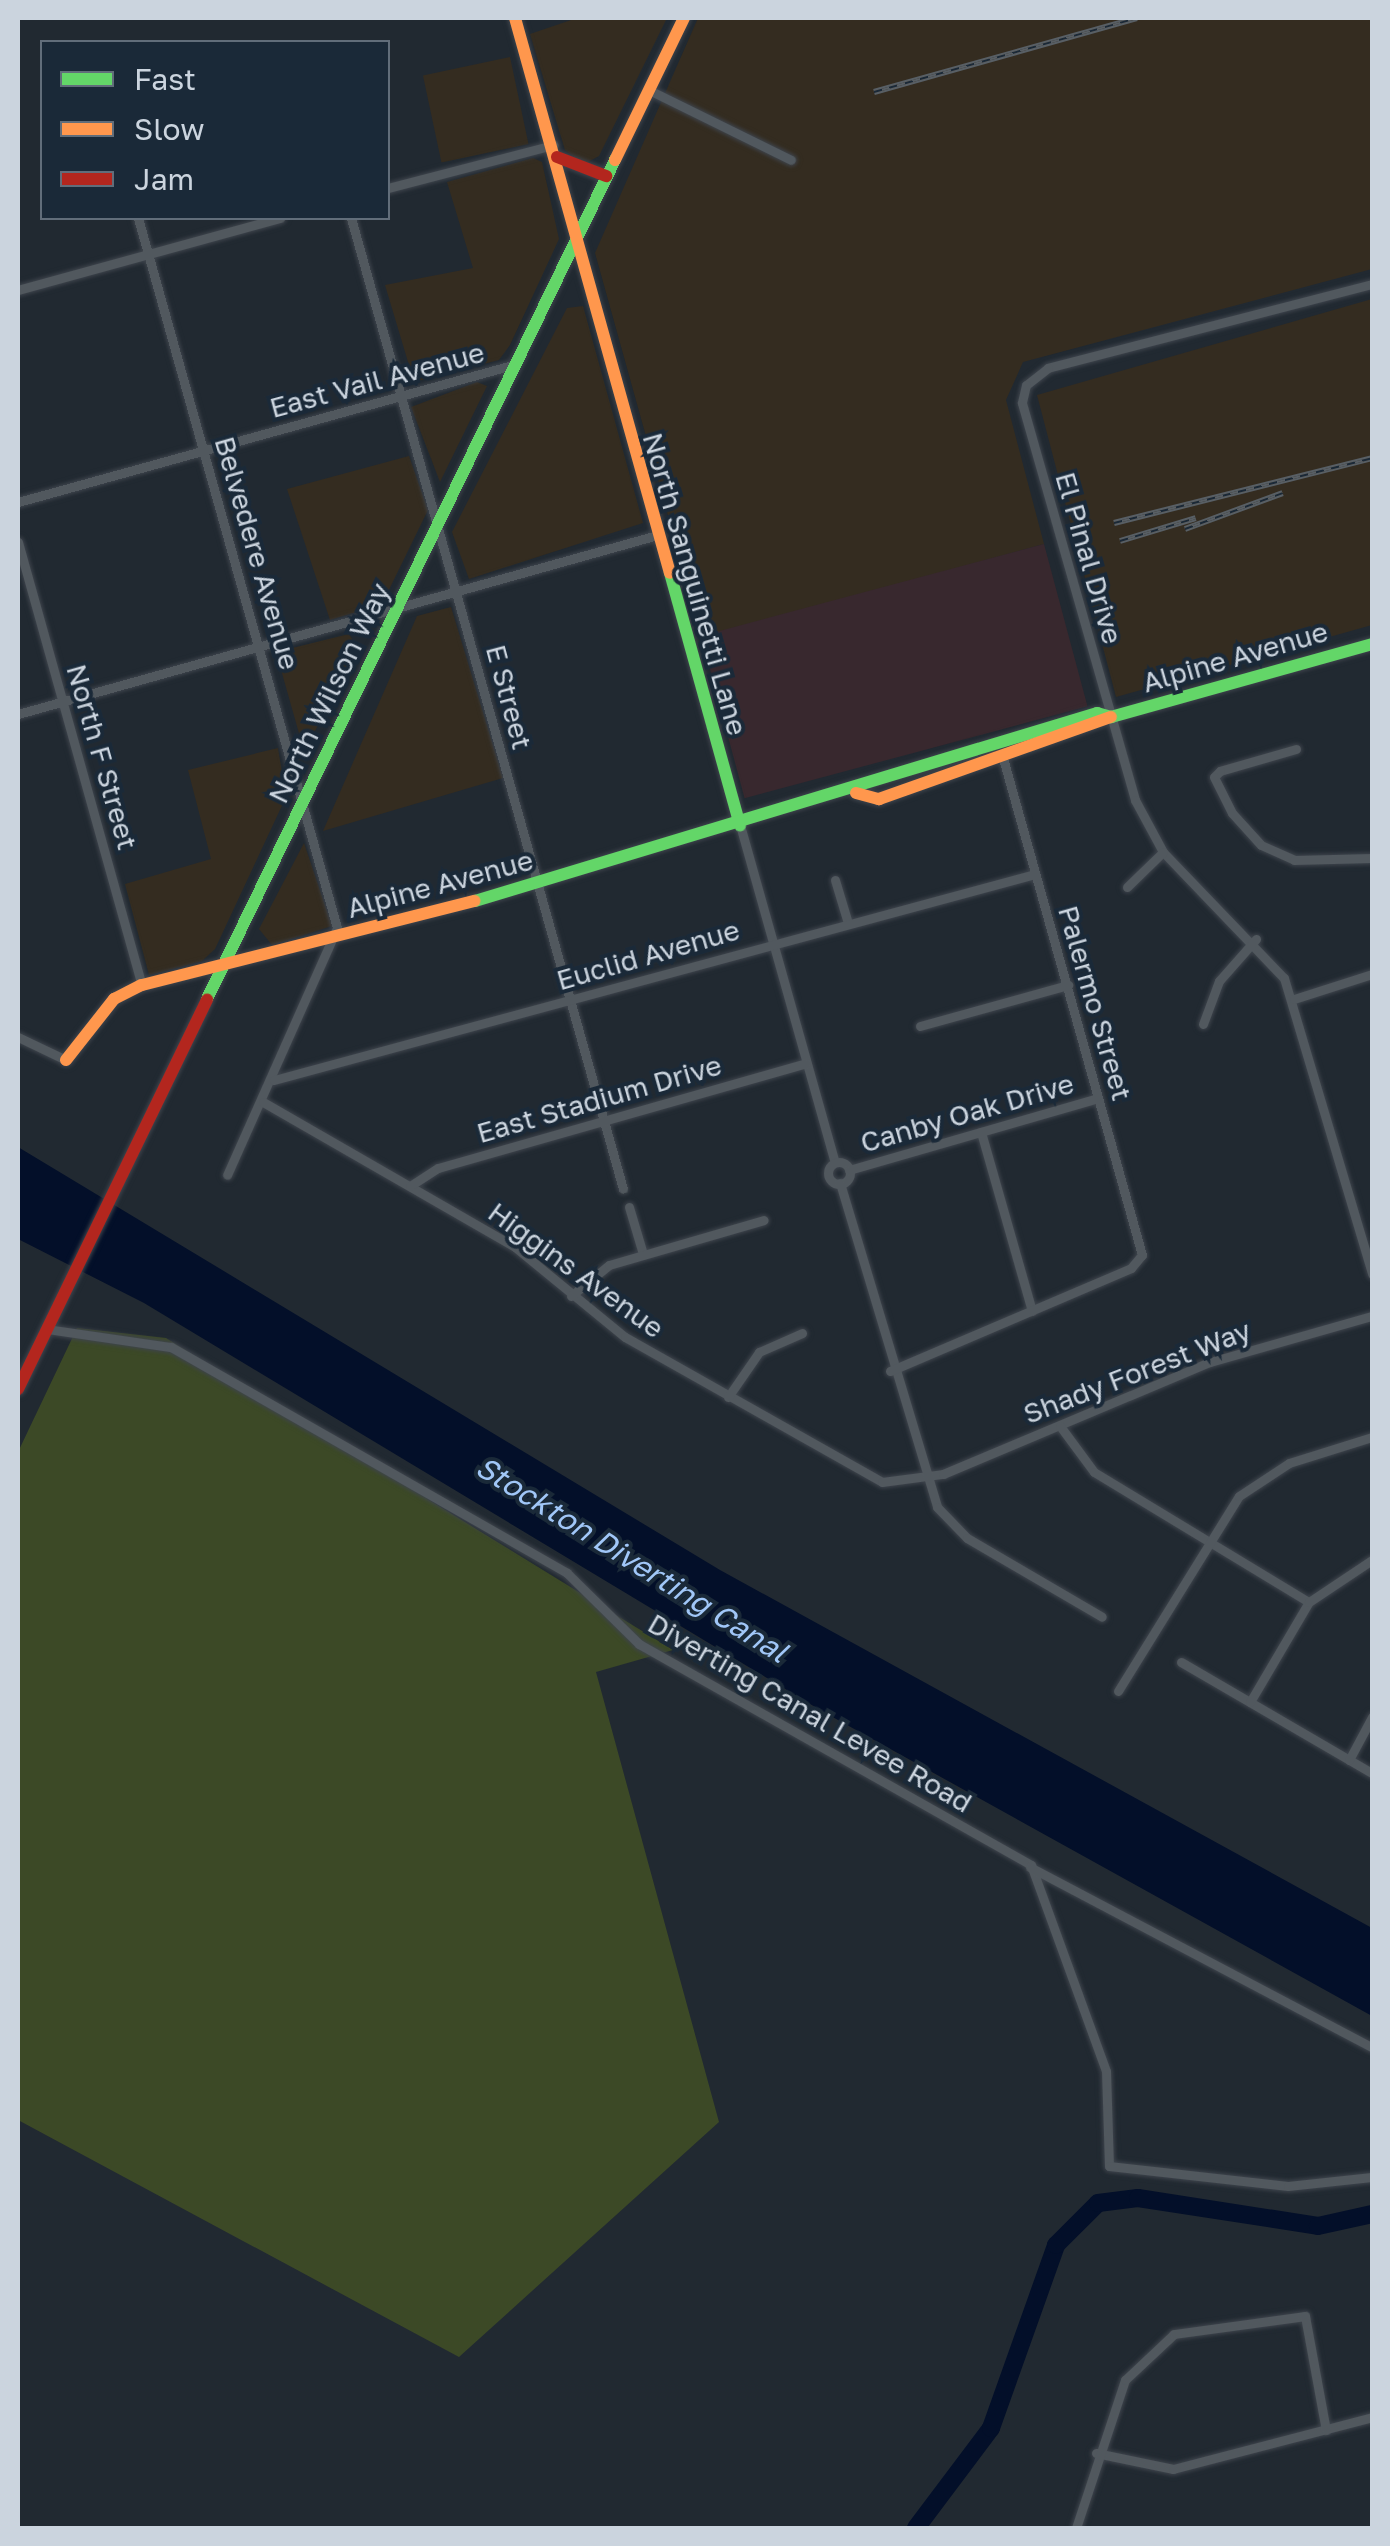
<!DOCTYPE html>
<style>
body{margin:0}
#map{position:relative;width:1390px;height:2546px;overflow:hidden;background:#212931;font-family:"Golos Text",sans-serif}
div>[style]{position:absolute}
[style*='--x']{left:calc(var(--x)*1px);top:calc(var(--y)*1px);width:calc(var(--w)*1px);rotate:calc(var(--a)*1deg)}
.industrial>*{inset:0;background:#342c20;transform-origin:0 0}
.education>*{inset:0;background:#38282e;transform-origin:0 0}
.green>*{inset:0;background:#3c4926}
.water>*{inset:0;background:#030f29}
.river>*{height:18px;margin:-9px;padding:0 9px;transform-origin:9px;border-radius:9px;background:#030f29}
.roads{filter:drop-shadow(0 0 2px #3e444c) drop-shadow(0 0 2px #3e444c)}
.street>*{height:9px;margin:-4.5px;padding:0 4.5px;transform-origin:4.5px;border-radius:4.5px;background:#51585e}
.street>.ring{margin:-4.5px;padding:0;box-sizing:content-box;background:none;border:9px solid #51585e;border-radius:50%}
.fast>*{height:12px;margin:-6px;padding:0 6px;transform-origin:6px;border-radius:6px;background:#63d668}
.slow>*{height:12px;margin:-6px;padding:0 6px;transform-origin:6px;border-radius:6px;background:#ff974d}
.jam>*{height:12px;margin:-6px;padding:0 6px;transform-origin:6px;border-radius:6px;background:#b3261e}
.rail>*{height:6px;margin-top:-3px;transform-origin:0;background:repeating-linear-gradient(90deg,#1a2938 0 8px,#585f65 0 16px);box-sizing:border-box;border-block:2px solid #585f65}
span{translate:-50% -50%;white-space:nowrap;text-align:center;line-height:1.15;-webkit-text-stroke:8px #1a2938;paint-order:stroke}
.street-label{font-size:28px;color:#cbd4de}
.water-label{font-size:30px;color:#a1c7f8;font-style:italic}
.frame{position:absolute;inset:0;border:20px solid #cbd4de;pointer-events:none}
.legend{position:absolute;left:40px;top:40px;width:350px;height:180px;box-sizing:border-box;background:#1a2938;border:2px solid #616d7a;margin:0;padding:12px 18px;list-style:none;font-size:30px;color:#cbd4de}
.legend li{display:flex;align-items:center;gap:20px;height:50px}
.legend b{width:50px;border:2px solid #616d7a}
</style>
<div id="map">
<div class="industrial">
<div style="clip-path:polygon(577px 18px,667px 18px,599px 156px,584px 164px,565px 150px,530px 34px)"></div>
<div style="clip-path:polygon(698px 18px,1372px 18px,1372px 269px,1023px 362px,1006px 400px,1044px 544px,702px 638px,595px 253px)"></div>
<div style="left:510px;top:57px;width:89px;height:89px;rotate:78deg"></div>
<div style="clip-path:polygon(533px 158px,542px 162px,559px 239px,510px 345px,499px 360px,414px 382px,385px 285px,473px 268px,447px 182px)"></div>
<div style="clip-path:polygon(1372px 299px,1372px 625px,1116px 697px,1037px 395px)"></div>
<div style="clip-path:polygon(583px 306px,643px 523px,469px 579px,452px 532px,567px 308px)"></div>
<div style="clip-path:polygon(477px 382px,487px 386px,440px 482px,411px 407px)"></div>
<div style="clip-path:polygon(409px 456px,428px 510px,382px 604px,330px 620px,287px 489px)"></div>
<div style="clip-path:polygon(451px 607px,503px 778px,323px 831px,417px 616px)"></div>
<div style="clip-path:polygon(349px 634px,359px 651px,304px 751px,276px 652px)"></div>
<div style="clip-path:polygon(278px 748px,286px 797px,215px 949px,202px 961px,149px 975px,125px 884px,211px 859px,188px 770px)"></div>
<div style="clip-path:polygon(304px 843px,332px 926px,272px 945px,259px 929px)"></div>
</div>
<div class="education">
<div style="left:1044px;top:544px;width:168px;height:355px;rotate:75deg"></div>
</div>
<div class="green">
<div style="clip-path:polygon(77px 1328px,166px 1338px,673px 1650px,596px 1672px,719px 2122px,459px 2357px,18px 2120px,18px 1452px)"></div>
</div>
<div class="water">
<div style="clip-path:polygon(18px 1147px,720px 1570px,1372px 1928px,1372px 2016px,820px 1710px,144px 1303px,18px 1239px)"></div>
</div>
<div class="river">
<div style="--x:916;--y:2528;--w:125;--a:-53.1"></div>
<div style="--x:991;--y:2428;--w:194;--a:-70.4"></div>
<div style="--x:1056;--y:2245;--w:59;--a:-45"></div>
<div style="--x:1098;--y:2203;--w:40;--a:-7.1"></div>
<div style="--x:1138;--y:2198;--w:182;--a:8.8"></div>
<div style="--x:1318;--y:2226;--w:55;--a:-12.5"></div>
</div>
<div class="roads">
<div class="street">
<div style="--x:649;--y:90;--w:158;--a:26.2"></div>
<div style="--x:388;--y:188;--w:171;--a:-14.6"></div>
<div style="--x:138;--y:218;--w:737;--a:74.34"></div>
<div style="--x:337;--y:928;--w:270;--a:114"></div>
<div style="--x:351;--y:218;--w:1008;--a:74.35"></div>
<div style="--x:1372;--y:284;--w:335;--a:165.5"></div>
<div style="--x:1048;--y:368;--w:28;--a:142"></div>
<div style="--x:1026;--y:385;--w:18;--a:103"></div>
<div style="--x:1022;--y:403;--w:413;--a:74.1"></div>
<div style="--x:1135;--y:800;--w:59;--a:61.7"></div>
<div style="--x:1163;--y:852;--w:175;--a:46.2"></div>
<div style="--x:1284;--y:978;--w:309;--a:73.4"></div>
<div style="--x:18;--y:290;--w:272;--a:-15.4"></div>
<div style="--x:18;--y:502;--w:517;--a:-15.49"></div>
<div style="--x:18;--y:542;--w:460;--a:74.4"></div>
<div style="--x:18;--y:714;--w:660;--a:-15.64"></div>
<div style="--x:1296;--y:749;--w:79;--a:163.9"></div>
<div style="--x:1220;--y:771;--w:8;--a:135"></div>
<div style="--x:1214;--y:777;--w:40;--a:63.4"></div>
<div style="--x:1232;--y:813;--w:43;--a:47.8"></div>
<div style="--x:1261;--y:845;--w:36;--a:24"></div>
<div style="--x:1294;--y:860;--w:78;--a:-1.5"></div>
<div style="--x:740;--y:825;--w:350;--a:74.3"></div>
<div style="--x:835;--y:880;--w:45;--a:73.2"></div>
<div style="--x:1127;--y:887;--w:50;--a:-44.2"></div>
<div style="--x:1294;--y:999;--w:82;--a:-17.8"></div>
<div style="--x:1203;--y:1024;--w:46;--a:-69.6"></div>
<div style="--x:1219;--y:981;--w:56;--a:-48.6"></div>
<div style="--x:920;--y:1026;--w:154;--a:-15.5"></div>
<div style="--x:18;--y:1037;--w:53;--a:25.6"></div>
<div style="--x:274;--y:1080;--w:788;--a:-15.15"></div>
<div style="--x:263;--y:1102;--w:291;--a:29.9"></div>
<div style="--x:515;--y:1247;--w:142;--a:39.3"></div>
<div style="--x:625;--y:1337;--w:295;--a:29.4"></div>
<div style="--x:882;--y:1482;--w:62;--a:-7.5"></div>
<div style="--x:943;--y:1474;--w:290;--a:-22.8"></div>
<div style="--x:1210;--y:1362;--w:168;--a:-15.9"></div>
<div style="--x:981;--y:1132;--w:186;--a:74.1"></div>
<div class="ring" style="left:828px;top:1162px;width:13px;height:13px"></div>
<div style="--x:849;--y:1170;--w:259;--a:-16.1"></div>
<div style="--x:840;--y:1183;--w:338;--a:73.3"></div>
<div style="--x:937;--y:1507;--w:43;--a:45.9"></div>
<div style="--x:967;--y:1538;--w:156;--a:30.3"></div>
<div style="--x:410;--y:1186;--w:33;--a:-33"></div>
<div style="--x:438;--y:1168;--w:383;--a:-15.9"></div>
<div style="--x:629;--y:1207;--w:49;--a:73.4"></div>
<div style="--x:571;--y:1296;--w:49;--a:-39.2"></div>
<div style="--x:609;--y:1265;--w:161;--a:-16.2"></div>
<div style="--x:47;--y:1329;--w:125;--a:8.3"></div>
<div style="--x:171;--y:1347;--w:456;--a:29.7"></div>
<div style="--x:567;--y:1573;--w:101;--a:44.6"></div>
<div style="--x:639;--y:1644;--w:450;--a:29.4"></div>
<div style="--x:1031;--y:1865;--w:219;--a:70"></div>
<div style="--x:1106;--y:2071;--w:95;--a:88.2"></div>
<div style="--x:1109;--y:2166;--w:180;--a:6.4"></div>
<div style="--x:1288;--y:2186;--w:84;--a:-6.1"></div>
<div style="--x:890;--y:1371;--w:262;--a:-23.1"></div>
<div style="--x:1131;--y:1268;--w:17;--a:-50"></div>
<div style="--x:1142;--y:1255;--w:516;--a:-105.63"></div>
<div style="--x:728;--y:1397;--w:55;--a:-55.4"></div>
<div style="--x:759;--y:1352;--w:47;--a:-23.8"></div>
<div style="--x:1060;--y:1426;--w:57;--a:53.5"></div>
<div style="--x:1094;--y:1472;--w:251;--a:31.2"></div>
<div style="--x:1181;--y:1662;--w:221;--a:30.2"></div>
<div style="--x:1118;--y:1691;--w:229;--a:-58.2"></div>
<div style="--x:1239;--y:1496;--w:60;--a:-33.4"></div>
<div style="--x:1289;--y:1463;--w:87;--a:-17.4"></div>
<div style="--x:1250;--y:1702;--w:116;--a:-59.5"></div>
<div style="--x:1309;--y:1602;--w:76;--a:-33.7"></div>
<div style="--x:1349;--y:1760;--w:49;--a:-61.9"></div>
<div style="--x:1030;--y:1867;--w:386;--a:27.8"></div>
<div style="--x:1096;--y:2453;--w:79;--a:11.7"></div>
<div style="--x:1173;--y:2469;--w:206;--a:-14.6"></div>
<div style="--x:1076;--y:2528;--w:156;--a:-71.7"></div>
<div style="--x:1125;--y:2380;--w:67;--a:-43.2"></div>
<div style="--x:1174;--y:2334;--w:132;--a:-7.8"></div>
<div style="--x:1305;--y:2316;--w:116;--a:79.6"></div>
</div>
<div class="fast">
<div style="--x:670;--y:573;--w:262;--a:74.5"></div>
<div style="--x:475;--y:901;--w:650;--a:-16.82"></div>
<div style="--x:1097;--y:713;--w:15;--a:16"></div>
<div style="--x:1111;--y:717;--w:271;--a:-15.6"></div>
<div style="--x:207;--y:999;--w:933;--a:-64.07"></div>
</div>
<div class="slow">
<div style="--x:515;--y:18;--w:576;--a:74.4"></div>
<div style="--x:615;--y:160;--w:158;--a:-64.1"></div>
<div style="--x:856;--y:793;--w:24;--a:15"></div>
<div style="--x:879;--y:799;--w:246;--a:-19.5"></div>
<div style="--x:66;--y:1060;--w:78;--a:-51.8"></div>
<div style="--x:114;--y:999;--w:31;--a:-27"></div>
<div style="--x:142;--y:985;--w:343;--a:-14.2"></div>
</div>
<div class="jam">
<div style="--x:557;--y:157;--w:53;--a:21.2"></div>
<div style="--x:18;--y:1389;--w:433;--a:-64.1"></div>
</div>
</div>
<div class="rail">
<div style="--x:874;--y:92;--w:273;--a:-15.7"></div>
<div style="--x:1114;--y:523;--w:266;--a:-14.1"></div>
<div style="--x:1185;--y:529;--w:104;--a:-20.2"></div>
<div style="--x:1120;--y:541;--w:79;--a:-16.8"></div>
</div>
<div class="street-label">
<span style="left:377px;top:380px;rotate:-15deg">East Vail Avenue</span>
<span style="left:257px;top:553px;rotate:74deg">Belvedere Avenue</span>
<span style="left:1089px;top:558px;rotate:74deg">El Pinal Drive</span>
<span style="left:695px;top:584px;rotate:74deg">North Sanguinetti Lane</span>
<span style="left:1235px;top:657px;rotate:-16deg">Alpine Avenue</span>
<span style="left:329px;top:693px;rotate:-64deg">North Wilson Way</span>
<span style="left:509px;top:697px;rotate:75deg">E Street</span>
<span style="left:102px;top:757px;rotate:74deg">North F Street</span>
<span style="left:440px;top:884px;rotate:-15deg">Alpine Avenue</span>
<span style="left:648px;top:955px;rotate:-16deg">Euclid Avenue</span>
<span style="left:1095px;top:1003px;rotate:74deg">Palermo Street</span>
<span style="left:599px;top:1099px;rotate:-16deg">East Stadium Drive</span>
<span style="left:967px;top:1113px;rotate:-16deg">Canby Oak Drive</span>
<span style="left:576px;top:1270px;rotate:36deg">Higgins Avenue</span>
<span style="left:1137px;top:1372px;rotate:-21deg">Shady Forest Way</span>
<span style="left:810px;top:1713px;rotate:30deg">Diverting Canal Levee Road</span>
</div>
<div class="water-label">
<span style="left:632px;top:1559px;rotate:32deg">Stockton Diverting Canal</span>
</div>
<div class="frame"></div>
<ul class="legend">
<li><b style="height:12px;background:#63d668"></b>Fast</li>
<li><b style="height:12px;background:#ff974d"></b>Slow</li>
<li><b style="height:12px;background:#b3261e"></b>Jam</li>
</ul>
</div>
